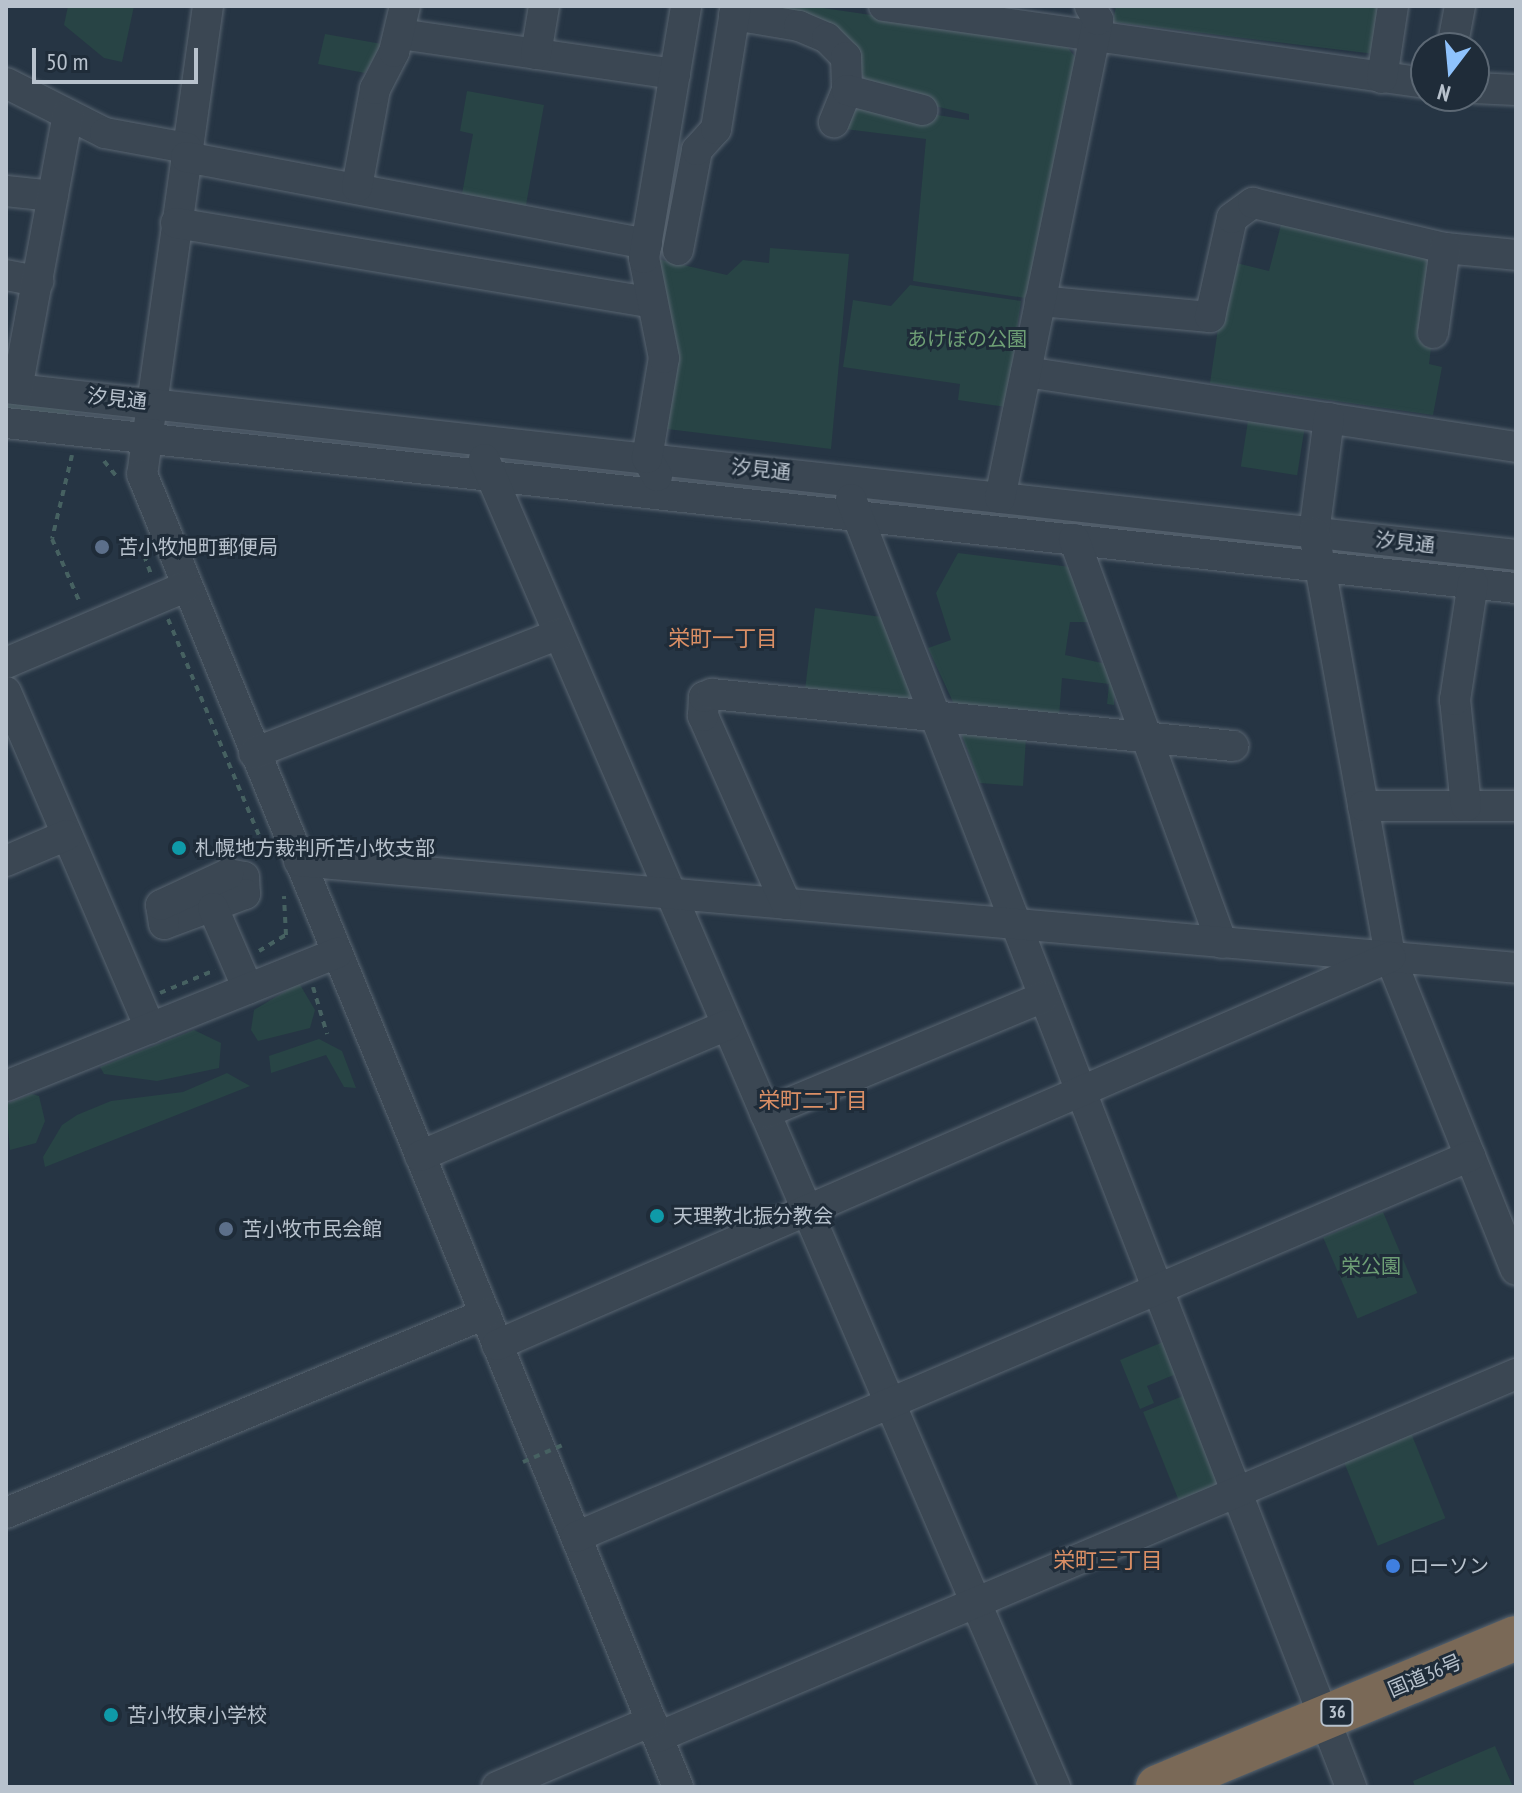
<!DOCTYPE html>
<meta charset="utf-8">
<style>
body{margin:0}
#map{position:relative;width:1522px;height:1793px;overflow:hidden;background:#263544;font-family:"PT Sans Narrow","Noto Sans JP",sans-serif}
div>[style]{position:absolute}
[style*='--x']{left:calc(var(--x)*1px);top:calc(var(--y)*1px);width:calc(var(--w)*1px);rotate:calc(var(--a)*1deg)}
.green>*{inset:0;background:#284445;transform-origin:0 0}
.path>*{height:4px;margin-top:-2px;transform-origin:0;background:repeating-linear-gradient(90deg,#466161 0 6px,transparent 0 12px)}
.roads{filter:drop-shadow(0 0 2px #596571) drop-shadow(0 0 2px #596571)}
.minor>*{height:30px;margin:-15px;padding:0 15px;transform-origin:15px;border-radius:15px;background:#3b4753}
.highway>*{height:44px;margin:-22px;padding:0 22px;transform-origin:22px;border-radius:22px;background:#7a6957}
.path-bridge>*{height:4px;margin-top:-2px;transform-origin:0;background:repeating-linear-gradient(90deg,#466161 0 6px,transparent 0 12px)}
.dots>*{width:22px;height:22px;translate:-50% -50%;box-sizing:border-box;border:4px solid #1f2c39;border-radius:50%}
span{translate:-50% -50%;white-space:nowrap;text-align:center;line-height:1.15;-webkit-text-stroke:6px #1f2c39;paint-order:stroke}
.shield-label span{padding:2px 6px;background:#1f2c39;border:2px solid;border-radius:6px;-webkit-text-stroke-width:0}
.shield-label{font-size:18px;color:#b8c2cd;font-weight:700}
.park-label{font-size:20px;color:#6e9f75}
.street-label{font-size:20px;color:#b8c2cd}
.poi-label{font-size:20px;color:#b8c2cd}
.left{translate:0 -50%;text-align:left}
.neighbourhood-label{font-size:22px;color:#db8f65}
.frame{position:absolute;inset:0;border:8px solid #b8c2cd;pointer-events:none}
.north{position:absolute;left:1410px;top:32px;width:80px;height:80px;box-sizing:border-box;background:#1f2c39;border:2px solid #5c6874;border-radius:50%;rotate:196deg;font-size:22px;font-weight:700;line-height:32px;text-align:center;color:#b8c2cd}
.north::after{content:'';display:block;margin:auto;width:28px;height:36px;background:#8ec2fc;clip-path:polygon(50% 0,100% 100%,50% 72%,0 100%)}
.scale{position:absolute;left:32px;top:48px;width:166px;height:36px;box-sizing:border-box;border:4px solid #b8c2cd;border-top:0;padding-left:10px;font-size:24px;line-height:28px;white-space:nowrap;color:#b8c2cd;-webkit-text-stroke:6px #1f2c39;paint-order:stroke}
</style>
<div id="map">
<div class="green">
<div style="clip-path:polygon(68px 6px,134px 6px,122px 62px,104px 58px,64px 25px)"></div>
<div style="clip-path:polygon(744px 6px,809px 6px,1064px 43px,1079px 62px,1032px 299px,913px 281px,926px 139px,837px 128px,861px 103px,969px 120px,969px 114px,870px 91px,850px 51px)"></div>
<div style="clip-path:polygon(1116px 6px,1382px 6px,1375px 54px,1113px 22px)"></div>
<div style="clip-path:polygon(325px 34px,382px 44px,365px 73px,318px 64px)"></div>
<div style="clip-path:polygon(467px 91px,544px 105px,524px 216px,460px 205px,473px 134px,460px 131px)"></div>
<div style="clip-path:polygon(1283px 217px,1433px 257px,1424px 345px,1431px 348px,1429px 364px,1442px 367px,1433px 415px,1210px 383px,1228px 261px,1269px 271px)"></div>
<div style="clip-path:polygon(770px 248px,849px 254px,831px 449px,659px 428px,657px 259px,727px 275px,743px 260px,769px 263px)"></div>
<div style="clip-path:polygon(910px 285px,1021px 301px,1006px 407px,958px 400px,960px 384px,843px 367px,853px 300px,891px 306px)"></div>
<div style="left:6px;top:400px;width:64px;height:9px;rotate:5deg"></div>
<div style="left:1248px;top:421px;width:57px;height:46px;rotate:9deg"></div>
<div style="clip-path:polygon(958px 553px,1079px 568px,1092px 622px,1070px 622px,1065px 655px,1116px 666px,1114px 705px,1107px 704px,1109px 684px,1062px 678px,1059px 717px,954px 704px,928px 648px,951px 640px,936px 593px)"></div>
<div style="clip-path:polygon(815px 608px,882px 617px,912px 690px,910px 699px,805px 690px)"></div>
<div style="clip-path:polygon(961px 733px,1026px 738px,1023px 786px,980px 783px)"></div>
<div style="clip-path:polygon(299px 983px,315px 1010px,310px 1028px,258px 1041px,251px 1030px,254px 1010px)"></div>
<div style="clip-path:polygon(194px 1030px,221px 1043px,219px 1068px,157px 1081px,104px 1074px,100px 1067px)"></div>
<div style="clip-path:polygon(319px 1039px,342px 1051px,356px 1088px,344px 1087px,326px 1055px,271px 1073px,269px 1056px)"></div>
<div style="clip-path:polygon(227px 1073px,250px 1086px,45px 1167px,43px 1157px,62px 1125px,77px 1115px,111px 1101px,183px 1092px)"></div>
<div style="clip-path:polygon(32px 1094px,39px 1096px,45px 1121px,36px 1143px,10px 1150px,6px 1104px)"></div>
<div style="left:1383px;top:1212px;width:88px;height:65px;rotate:67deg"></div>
<div style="clip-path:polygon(1163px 1342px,1176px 1374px,1147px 1386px,1154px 1403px,1140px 1409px,1120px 1360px)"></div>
<div style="left:1183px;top:1396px;width:95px;height:43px;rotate:68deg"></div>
<div style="left:1411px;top:1433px;width:92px;height:73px;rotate:68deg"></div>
<div style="clip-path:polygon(1495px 1746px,1513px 1787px,1415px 1787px,1413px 1781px)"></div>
</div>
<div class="path">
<div style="--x:72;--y:455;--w:86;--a:103.4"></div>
<div style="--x:52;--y:539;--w:70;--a:66.4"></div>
<div style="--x:104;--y:461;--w:19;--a:51"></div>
<div style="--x:140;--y:544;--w:32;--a:70"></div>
<div style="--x:168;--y:619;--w:240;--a:67.2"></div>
<div style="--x:259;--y:951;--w:31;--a:-31"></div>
<div style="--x:286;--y:935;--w:39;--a:-93"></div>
<div style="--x:313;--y:987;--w:49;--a:73.4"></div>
<div style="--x:160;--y:993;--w:60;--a:-22.7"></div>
</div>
<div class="roads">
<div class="minor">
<div style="--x:208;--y:6;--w:473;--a:98"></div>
<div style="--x:142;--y:474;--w:1418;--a:67.79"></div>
<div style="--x:884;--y:6;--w:547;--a:8.09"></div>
<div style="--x:734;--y:15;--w:66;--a:9.6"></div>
<div style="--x:799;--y:26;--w:30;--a:23"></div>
<div style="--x:827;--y:38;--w:27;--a:45"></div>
<div style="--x:846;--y:57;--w:33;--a:88"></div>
<div style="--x:847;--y:90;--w:35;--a:112"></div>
<div style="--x:400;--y:34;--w:278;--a:8.3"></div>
<div style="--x:1452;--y:48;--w:43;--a:-79.2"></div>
<div style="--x:536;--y:54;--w:49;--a:-80.5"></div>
<div style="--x:1382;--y:78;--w:73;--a:-81.3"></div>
<div style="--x:6;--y:83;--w:111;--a:26.8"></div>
<div style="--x:105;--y:133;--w:83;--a:10.4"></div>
<div style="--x:1474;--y:88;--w:42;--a:2.7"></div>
<div style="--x:847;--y:90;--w:78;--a:14.9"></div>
<div style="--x:186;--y:157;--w:469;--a:10.7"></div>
<div style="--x:357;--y:187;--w:100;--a:-79.6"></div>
<div style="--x:375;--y:89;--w:42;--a:-62.8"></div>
<div style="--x:394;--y:52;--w:47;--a:-76.6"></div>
<div style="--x:6;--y:191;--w:47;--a:6.1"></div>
<div style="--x:176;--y:223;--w:480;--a:9.5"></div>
<div style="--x:678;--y:250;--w:102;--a:-79.2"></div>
<div style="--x:697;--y:150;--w:28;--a:-48"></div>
<div style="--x:716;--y:129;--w:125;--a:-80.8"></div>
<div style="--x:6;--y:275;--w:33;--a:11"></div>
<div style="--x:1040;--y:301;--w:171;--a:5.4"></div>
<div style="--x:1210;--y:317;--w:101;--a:-77.5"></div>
<div style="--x:1232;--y:218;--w:26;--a:-36"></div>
<div style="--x:1253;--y:203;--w:197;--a:13.2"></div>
<div style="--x:1445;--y:248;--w:71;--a:5.6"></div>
<div style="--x:1433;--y:333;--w:86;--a:-82"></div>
<div style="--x:1026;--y:372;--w:496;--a:8.7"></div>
<div style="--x:6;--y:388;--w:1519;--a:6.31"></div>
<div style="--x:17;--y:389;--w:279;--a:-79.5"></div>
<div style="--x:1329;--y:418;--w:116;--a:97.4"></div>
<div style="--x:1314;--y:533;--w:431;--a:79.8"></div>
<div style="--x:1390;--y:957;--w:337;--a:68.1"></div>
<div style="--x:6;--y:423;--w:1519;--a:6.24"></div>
<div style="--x:484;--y:459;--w:1446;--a:66.73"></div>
<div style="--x:657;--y:476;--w:21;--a:-119"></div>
<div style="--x:647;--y:458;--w:101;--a:-80.4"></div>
<div style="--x:664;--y:358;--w:102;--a:-101.3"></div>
<div style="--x:644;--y:258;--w:255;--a:-80.5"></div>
<div style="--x:1000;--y:498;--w:488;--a:-78.4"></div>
<div style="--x:1098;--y:20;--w:16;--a:-120"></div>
<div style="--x:851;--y:499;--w:1382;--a:68.78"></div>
<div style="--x:1074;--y:539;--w:430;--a:69.9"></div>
<div style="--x:6;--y:663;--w:194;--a:-23"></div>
<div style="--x:6;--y:692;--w:366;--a:66.8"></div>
<div style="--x:254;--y:753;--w:327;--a:-21.3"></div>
<div style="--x:1363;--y:806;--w:153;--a:0"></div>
<div style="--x:1466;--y:806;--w:107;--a:-95.9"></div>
<div style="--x:1455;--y:700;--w:118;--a:-81.3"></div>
<div style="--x:6;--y:861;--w:66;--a:-23.1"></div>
<div style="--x:299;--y:861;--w:1222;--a:5.02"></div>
<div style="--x:228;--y:874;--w:16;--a:11"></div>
<div style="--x:244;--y:877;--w:17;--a:87"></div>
<div style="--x:245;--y:894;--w:86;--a:159.7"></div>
<div style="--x:164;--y:924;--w:19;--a:-99"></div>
<div style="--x:161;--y:905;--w:74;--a:-24.8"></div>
<div style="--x:786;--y:904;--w:206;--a:-113.8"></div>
<div style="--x:703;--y:716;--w:19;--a:-87"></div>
<div style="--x:704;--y:697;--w:9;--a:-21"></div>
<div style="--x:712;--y:694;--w:524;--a:5.7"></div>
<div style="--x:213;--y:908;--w:88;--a:66.6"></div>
<div style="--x:6;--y:1086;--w:357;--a:-21.9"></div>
<div style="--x:765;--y:1113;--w:302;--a:-22.6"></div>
<div style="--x:420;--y:1156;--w:334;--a:-23.1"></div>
<div style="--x:497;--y:1345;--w:974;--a:-23.48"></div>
<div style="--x:6;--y:1513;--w:519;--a:-22.56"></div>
<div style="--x:576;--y:1537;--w:972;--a:-23.08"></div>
<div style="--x:658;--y:1737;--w:932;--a:-22.93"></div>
<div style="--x:497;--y:1787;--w:168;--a:-23.1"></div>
</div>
<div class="highway">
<div style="--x:1158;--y:1787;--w:388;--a:-22.6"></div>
</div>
</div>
<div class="path-bridge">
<div style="--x:523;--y:1462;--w:46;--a:-23.2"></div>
</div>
<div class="dots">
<div style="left:102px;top:547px;background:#5c6f8a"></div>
<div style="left:179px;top:848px;background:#0f9aa8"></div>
<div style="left:657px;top:1216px;background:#0f9aa8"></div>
<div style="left:226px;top:1229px;background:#5c6f8a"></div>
<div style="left:1393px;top:1566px;background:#3f7fe0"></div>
<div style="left:111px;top:1715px;background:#0f9aa8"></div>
</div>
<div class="shield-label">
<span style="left:1337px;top:1712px">36</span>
</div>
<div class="park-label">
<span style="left:967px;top:339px">あけぼの公園</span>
<span style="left:1371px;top:1266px">栄公園</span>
</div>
<div class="street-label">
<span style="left:117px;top:399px;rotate:6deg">汐見通</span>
<span style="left:761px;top:470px;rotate:6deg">汐見通</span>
<span style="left:1405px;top:543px;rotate:6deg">汐見通</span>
<span style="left:1425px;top:1676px;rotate:-23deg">国道36号</span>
</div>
<div class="poi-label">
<span class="left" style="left:118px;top:547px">苫小牧旭町郵便局</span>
<span class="left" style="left:195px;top:848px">札幌地方裁判所苫小牧支部</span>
<span class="left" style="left:673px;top:1216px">天理教北振分教会</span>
<span class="left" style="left:242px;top:1229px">苫小牧市民会館</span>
<span class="left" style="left:1409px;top:1566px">ローソン</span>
<span class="left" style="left:127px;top:1715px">苫小牧東小学校</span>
</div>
<div class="neighbourhood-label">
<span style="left:723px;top:639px">栄町一丁目</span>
<span style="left:813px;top:1101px">栄町二丁目</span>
<span style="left:1108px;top:1561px">栄町三丁目</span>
</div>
<div class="frame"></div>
<div class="north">N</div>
<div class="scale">50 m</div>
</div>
